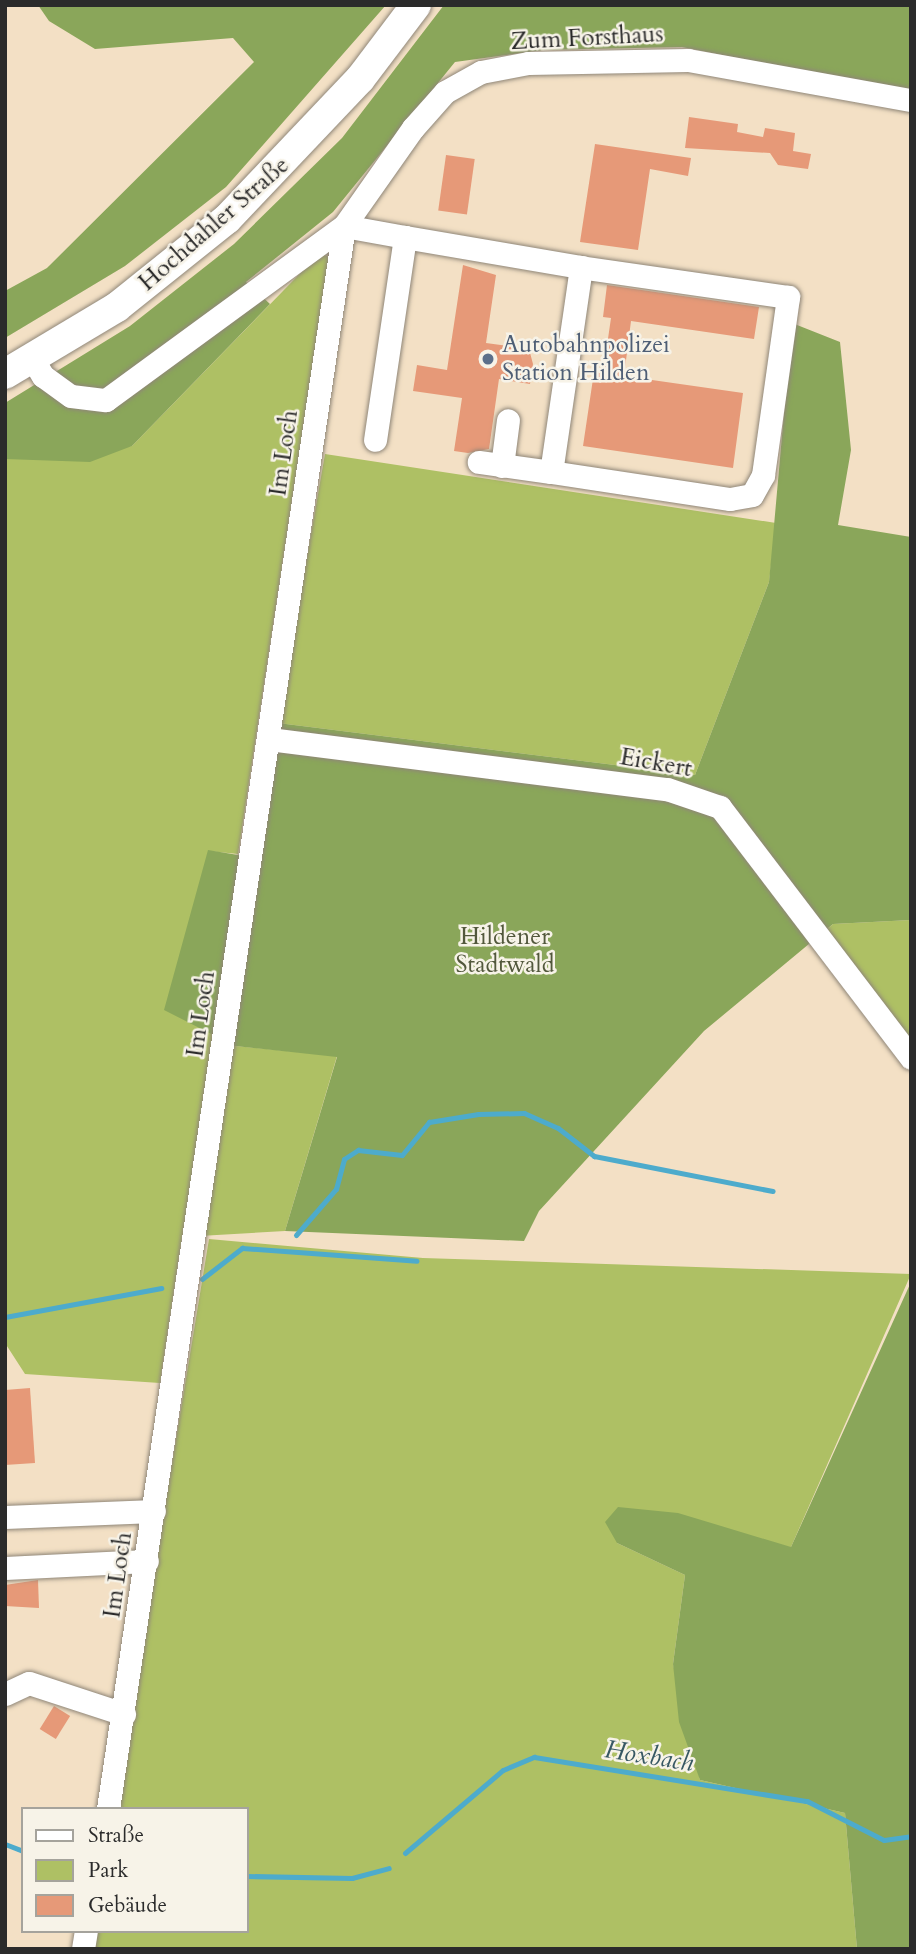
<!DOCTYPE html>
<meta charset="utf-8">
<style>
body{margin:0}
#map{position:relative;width:916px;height:1954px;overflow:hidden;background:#f3e0c5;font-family:Cardo,serif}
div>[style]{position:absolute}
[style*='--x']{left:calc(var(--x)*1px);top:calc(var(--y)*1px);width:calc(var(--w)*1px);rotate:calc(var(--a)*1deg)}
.green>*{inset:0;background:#aec064}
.forest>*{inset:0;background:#8aa65a}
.stream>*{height:5px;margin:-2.5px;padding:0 2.5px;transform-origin:2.5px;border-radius:2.5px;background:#4dabcc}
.building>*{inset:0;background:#e69978;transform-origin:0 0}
.roads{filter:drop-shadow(0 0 2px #8f8678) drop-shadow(0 0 2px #8f8678)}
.minor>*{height:23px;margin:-11.5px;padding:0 11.5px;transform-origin:11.5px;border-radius:11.5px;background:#fff}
.major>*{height:30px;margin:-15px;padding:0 15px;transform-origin:15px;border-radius:15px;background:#fff}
.dots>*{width:19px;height:19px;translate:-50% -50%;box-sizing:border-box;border:4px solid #f7f3e8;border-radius:50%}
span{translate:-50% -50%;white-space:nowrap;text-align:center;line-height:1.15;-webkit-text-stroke:5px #f7f3e8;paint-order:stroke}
.street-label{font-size:24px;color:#2b2b2b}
.service-label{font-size:24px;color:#4e5e75}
.left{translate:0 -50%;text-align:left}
.park-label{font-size:24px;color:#52583c}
.water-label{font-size:26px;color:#375863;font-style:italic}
.frame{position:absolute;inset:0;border:7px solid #2b2b2b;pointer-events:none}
.legend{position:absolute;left:21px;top:1807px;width:228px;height:126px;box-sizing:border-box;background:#f7f3e8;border:2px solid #a5a39c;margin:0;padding:9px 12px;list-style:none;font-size:21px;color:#2b2b2b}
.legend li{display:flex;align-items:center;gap:14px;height:35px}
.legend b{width:35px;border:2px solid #a5a39c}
</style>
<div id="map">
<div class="green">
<div style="clip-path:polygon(320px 253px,329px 257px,238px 854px,208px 851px,235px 1046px,337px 1056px,285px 1231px,182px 1237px,160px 1383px,25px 1374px,5px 1343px,5px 459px,132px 446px)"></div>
<div style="clip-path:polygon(325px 454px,776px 523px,769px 582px,695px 775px,278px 723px)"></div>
<div style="clip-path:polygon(911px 920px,911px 1043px,825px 931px,833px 924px)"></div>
<div style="clip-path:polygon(209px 1239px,423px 1258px,911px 1274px,791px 1547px,617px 1543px,685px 1575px,673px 1664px,700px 1780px,845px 1813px,857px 1949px,92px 1949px,95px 1931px,247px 1931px,247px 1809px,115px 1809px)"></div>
</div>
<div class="forest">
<div style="clip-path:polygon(38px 5px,386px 5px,226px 187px,125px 266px,5px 338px,5px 291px,47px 268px,254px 62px,233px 38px,95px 49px,49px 21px)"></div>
<div style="clip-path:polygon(444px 5px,911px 5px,911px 93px,682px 47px,543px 50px,455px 62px,333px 212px,246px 282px,270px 304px,132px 446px,90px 462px,5px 459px,5px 403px,130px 326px,234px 244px,342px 138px)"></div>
<div style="clip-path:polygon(792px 323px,840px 342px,851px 450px,838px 525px,911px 537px,911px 920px,833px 924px,704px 1031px,539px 1211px,524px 1241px,285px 1231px,337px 1057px,235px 1046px,164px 1010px,208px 850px,256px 858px,278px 723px,695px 775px,769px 582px)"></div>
<div style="clip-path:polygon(911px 1282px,911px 1949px,857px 1949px,845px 1813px,700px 1780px,679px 1722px,673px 1664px,685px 1575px,617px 1543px,605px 1522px,618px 1507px,678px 1513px,791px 1547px)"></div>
</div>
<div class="stream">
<div style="--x:296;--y:1235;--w:61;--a:-49"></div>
<div style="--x:336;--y:1189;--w:31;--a:-75"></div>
<div style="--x:344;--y:1159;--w:17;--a:-33"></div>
<div style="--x:358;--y:1150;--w:44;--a:6.5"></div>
<div style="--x:402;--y:1155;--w:43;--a:-50.7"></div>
<div style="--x:429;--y:1122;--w:50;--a:-9.3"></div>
<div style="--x:478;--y:1114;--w:46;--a:-1.2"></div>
<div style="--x:524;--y:1113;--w:37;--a:24"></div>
<div style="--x:558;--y:1128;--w:46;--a:37.9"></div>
<div style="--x:594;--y:1156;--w:182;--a:11.1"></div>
<div style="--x:202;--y:1279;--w:51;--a:-37.8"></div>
<div style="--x:242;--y:1248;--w:175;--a:4.2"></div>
<div style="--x:5;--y:1317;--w:159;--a:-10.5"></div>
<div style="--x:5;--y:1844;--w:19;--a:21"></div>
<div style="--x:405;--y:1853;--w:128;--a:-40.3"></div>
<div style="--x:503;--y:1770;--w:34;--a:-23"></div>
<div style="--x:534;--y:1757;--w:277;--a:9.2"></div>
<div style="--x:807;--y:1801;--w:86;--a:26.9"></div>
<div style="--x:884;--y:1840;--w:27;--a:-8"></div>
<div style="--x:247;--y:1876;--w:105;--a:1.1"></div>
<div style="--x:352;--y:1878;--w:38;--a:-15"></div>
</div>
<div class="building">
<div style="clip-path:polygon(689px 117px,738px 124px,737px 132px,763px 137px,765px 128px,795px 133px,793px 151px,811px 154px,808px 169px,778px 165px,770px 153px,685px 148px)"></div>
<div style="clip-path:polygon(595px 144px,691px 158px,688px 176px,650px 169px,638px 250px,580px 242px)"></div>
<div style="left:446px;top:155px;width:29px;height:56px;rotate:8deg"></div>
<div style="clip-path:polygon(463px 265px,496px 275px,486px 343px,529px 349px,533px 364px,530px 384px,499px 379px,489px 449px,468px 453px,454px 451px,462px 398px,413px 391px,417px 365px,447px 370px)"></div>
<div style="clip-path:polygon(607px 285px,759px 307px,754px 339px,631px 321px,624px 376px,743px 393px,733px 468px,583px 446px,594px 372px,603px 373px,611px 318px,603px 317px)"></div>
<div style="clip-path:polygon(30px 1388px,35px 1463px,5px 1465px,5px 1390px)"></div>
<div style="clip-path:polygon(38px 1580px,39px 1608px,5px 1606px,5px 1585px)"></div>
<div style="left:54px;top:1706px;width:19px;height:27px;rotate:32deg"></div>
</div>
<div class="roads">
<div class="minor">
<div style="--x:344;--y:226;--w:62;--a:10.2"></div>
<div style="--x:405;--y:237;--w:205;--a:98.4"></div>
<div style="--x:405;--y:237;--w:179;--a:9.7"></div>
<div style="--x:581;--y:267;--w:207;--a:98.3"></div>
<div style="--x:551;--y:472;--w:73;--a:-172.1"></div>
<div style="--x:32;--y:358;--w:21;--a:59"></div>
<div style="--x:43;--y:376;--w:34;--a:36"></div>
<div style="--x:71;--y:396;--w:35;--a:7"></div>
<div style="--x:106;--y:400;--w:295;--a:-36.2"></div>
<div style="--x:344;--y:226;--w:120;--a:-54.9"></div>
<div style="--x:413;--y:128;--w:48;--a:-48.4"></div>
<div style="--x:445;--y:92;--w:41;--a:-29.1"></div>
<div style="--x:481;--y:72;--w:48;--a:-10.8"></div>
<div style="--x:528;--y:63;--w:160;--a:-1.1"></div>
<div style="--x:688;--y:60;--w:227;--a:10.2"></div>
<div style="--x:502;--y:466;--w:46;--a:-82.6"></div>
<div style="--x:551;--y:472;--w:181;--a:8.6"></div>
<div style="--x:730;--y:499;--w:22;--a:-10"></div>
<div style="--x:752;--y:495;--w:23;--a:-61"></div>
<div style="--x:763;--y:475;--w:180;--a:-82"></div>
<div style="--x:788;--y:297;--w:209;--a:-171.8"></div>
<div style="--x:269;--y:739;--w:401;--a:7.2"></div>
<div style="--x:667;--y:789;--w:56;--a:18.8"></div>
<div style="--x:720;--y:807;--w:315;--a:52.7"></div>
<div style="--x:5;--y:1517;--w:149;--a:-2.3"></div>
<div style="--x:5;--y:1568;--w:142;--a:-2.8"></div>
<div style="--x:5;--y:1694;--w:26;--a:-25"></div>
<div style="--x:29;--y:1683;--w:100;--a:18.1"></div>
<div style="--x:108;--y:1809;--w:1600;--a:-81.52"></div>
<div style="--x:83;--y:1949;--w:18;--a:-81"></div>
</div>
<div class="major">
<div style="--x:5;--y:374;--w:131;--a:-30.9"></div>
<div style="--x:117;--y:307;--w:141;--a:-38.7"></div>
<div style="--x:227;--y:219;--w:193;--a:-46.5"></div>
<div style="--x:360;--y:79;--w:93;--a:-52.9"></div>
</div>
</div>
<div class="dots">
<div style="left:488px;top:359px;background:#5c6f8a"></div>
</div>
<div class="street-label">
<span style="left:587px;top:38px;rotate:-3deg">Zum Forsthaus</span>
<span style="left:214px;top:224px;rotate:-41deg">Hochdahler Straße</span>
<span style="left:284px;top:453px;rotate:-82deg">Im Loch</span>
<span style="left:656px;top:763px;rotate:10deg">Eickert</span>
<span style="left:201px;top:1014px;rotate:-82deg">Im Loch</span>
<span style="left:118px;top:1575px;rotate:-82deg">Im Loch</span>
</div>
<div class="service-label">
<span class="left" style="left:502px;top:359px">Autobahnpolizei<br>Station Hilden</span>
</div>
<div class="park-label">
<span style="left:505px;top:951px">Hildener<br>Stadtwald</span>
</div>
<div class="water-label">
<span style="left:649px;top:1756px;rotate:9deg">Hoxbach</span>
</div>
<div class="frame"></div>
<ul class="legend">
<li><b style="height:9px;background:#fff"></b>Straße</li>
<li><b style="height:19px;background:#aec064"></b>Park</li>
<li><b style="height:19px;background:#e69978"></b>Gebäude</li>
</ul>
</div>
